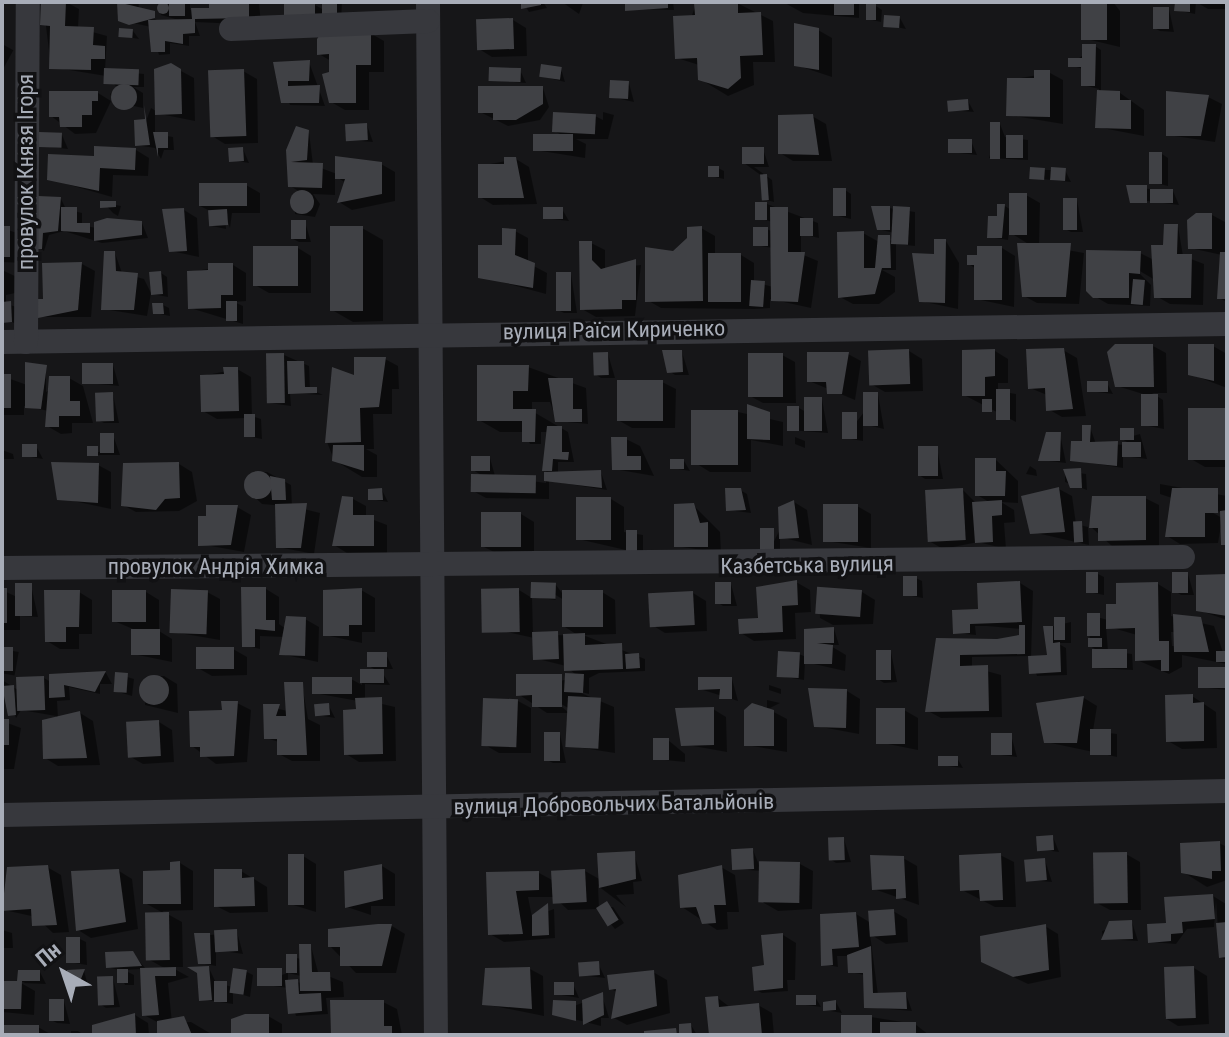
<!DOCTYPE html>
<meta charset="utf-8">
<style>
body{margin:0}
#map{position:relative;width:1229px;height:1037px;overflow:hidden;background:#161618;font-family:"Roboto Condensed",sans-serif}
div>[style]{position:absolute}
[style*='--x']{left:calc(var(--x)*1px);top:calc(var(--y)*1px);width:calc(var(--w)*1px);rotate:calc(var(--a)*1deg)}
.shadow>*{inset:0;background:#0007;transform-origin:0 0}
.building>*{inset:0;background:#404145;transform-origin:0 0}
.round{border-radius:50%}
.minor>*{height:24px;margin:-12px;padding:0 12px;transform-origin:12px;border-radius:12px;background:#37383d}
span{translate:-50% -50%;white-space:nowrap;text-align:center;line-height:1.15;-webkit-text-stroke:7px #111113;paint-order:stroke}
.street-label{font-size:22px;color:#a8adb8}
.frame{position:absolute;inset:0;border:4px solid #a8adb8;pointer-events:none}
.north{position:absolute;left:24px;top:933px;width:80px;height:80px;-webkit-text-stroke:6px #111113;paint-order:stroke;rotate:320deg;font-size:22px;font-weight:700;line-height:32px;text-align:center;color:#a8adb8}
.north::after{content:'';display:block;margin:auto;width:28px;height:36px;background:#a8adb8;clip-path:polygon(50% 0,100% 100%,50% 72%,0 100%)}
</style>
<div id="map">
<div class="shadow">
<div style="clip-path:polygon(43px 2px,66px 2px,79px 9px,78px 28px,107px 36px,105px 70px,144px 74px,144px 87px,133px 87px,143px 93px,143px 108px,115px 102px,110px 94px,117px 87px,106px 76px,51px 67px)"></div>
<div style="clip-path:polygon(120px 2px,139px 2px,138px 11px,161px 22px,182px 21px,161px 15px,157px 2px,190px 2px,190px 10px,259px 2px,261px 25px,195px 22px,200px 36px,189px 36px,189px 46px,170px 43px,170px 54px,159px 55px,151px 27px,120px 20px)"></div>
<div style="clip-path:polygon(324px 2px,342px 2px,341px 21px,293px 19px,315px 5px,324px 10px)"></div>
<div style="clip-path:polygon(523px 2px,543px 2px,547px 8px,529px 12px)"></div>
<div style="clip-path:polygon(648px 2px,673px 2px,674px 10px,627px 9px)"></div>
<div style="clip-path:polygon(735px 2px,773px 21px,775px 62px,753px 62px,754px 85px,728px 96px,700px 79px,699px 65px,677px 58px,696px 4px)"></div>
<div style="clip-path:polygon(783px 2px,859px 2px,859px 18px,803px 13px)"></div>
<div style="clip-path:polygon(1082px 2px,1113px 2px,1120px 11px,1120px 47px,1082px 38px)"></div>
<div style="clip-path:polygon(1177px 2px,1196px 2px,1195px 14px,1176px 10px)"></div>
<div style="clip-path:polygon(1196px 2px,1227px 2px,1227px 9px,1208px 9px)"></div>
<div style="clip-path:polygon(583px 3px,579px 14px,562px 2px,582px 2px)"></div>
<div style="clip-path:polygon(876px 6px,882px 10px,881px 22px,867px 19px)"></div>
<div style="clip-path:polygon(1169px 9px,1174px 32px,1160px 31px,1154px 28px)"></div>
<div style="clip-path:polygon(900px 18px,906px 29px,886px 25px)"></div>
<div style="clip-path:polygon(513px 20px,526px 28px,527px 56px,492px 57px,479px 49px)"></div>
<div style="clip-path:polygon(818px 30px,832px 38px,832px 77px,796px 65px)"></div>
<div style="clip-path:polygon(133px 31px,139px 39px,121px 36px)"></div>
<div style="clip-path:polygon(370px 33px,384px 41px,384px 72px,369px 72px,369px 110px,345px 110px,331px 102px,331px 61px,319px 54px)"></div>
<div style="left:2px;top:44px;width:13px;height:63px;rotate:29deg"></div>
<div style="clip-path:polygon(1095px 46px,1101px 50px,1101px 92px,1120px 93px,1144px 110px,1144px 136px,1097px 127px,1099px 89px,1083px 85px,1083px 69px,1070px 65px)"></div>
<div style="clip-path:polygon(309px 62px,325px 106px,290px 105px,275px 64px)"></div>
<div style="clip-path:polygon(561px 69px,565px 82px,541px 76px)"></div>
<div style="clip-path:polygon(520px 70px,526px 83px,491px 80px)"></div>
<div style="clip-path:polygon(181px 71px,194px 78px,195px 121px,155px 113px,155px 134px,173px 137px,174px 150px,164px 150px,161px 159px,155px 148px,136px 145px,136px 122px,146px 121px,151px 108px,156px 111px)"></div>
<div style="clip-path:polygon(243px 71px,257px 79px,258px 143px,225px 144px,212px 136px)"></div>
<div style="clip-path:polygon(1050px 73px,1063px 80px,1063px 124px,1008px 115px,1009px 80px)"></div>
<div style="clip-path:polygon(629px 83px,634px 102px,611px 97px)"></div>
<div style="clip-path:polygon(543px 88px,549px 107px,540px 120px,508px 126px,480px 112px)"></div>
<div style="clip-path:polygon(98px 93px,111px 101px,96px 133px,75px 134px,51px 116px)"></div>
<div style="clip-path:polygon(1208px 97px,1222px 104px,1215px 142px,1168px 135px)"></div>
<div style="clip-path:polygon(968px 101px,974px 112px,950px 110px)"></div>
<div style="clip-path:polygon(603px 112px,614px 115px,608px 139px,576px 139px,586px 144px,585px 158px,535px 150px,564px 136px,554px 131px,595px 116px,603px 120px)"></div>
<div style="clip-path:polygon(812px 116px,826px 124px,832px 161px,793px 161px,780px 153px)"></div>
<div style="clip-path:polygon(1000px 124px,1005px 137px,1028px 140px,1028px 160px,989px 158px)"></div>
<div style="clip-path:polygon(367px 125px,373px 142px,348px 140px)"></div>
<div style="clip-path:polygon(309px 132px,313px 165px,337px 174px,381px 164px,395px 172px,395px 201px,352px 210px,339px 202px,346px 183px,335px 176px,335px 195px,313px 194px,320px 204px,315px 217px,295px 214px,295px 193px,302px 193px,290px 186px,288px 161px)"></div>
<div style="clip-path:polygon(62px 135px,68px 149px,41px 146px)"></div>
<div style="clip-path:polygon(971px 141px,977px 155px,950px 152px)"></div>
<div style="clip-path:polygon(243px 149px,249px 163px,231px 160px)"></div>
<div style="clip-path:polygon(763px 149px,769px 167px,754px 167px,772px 180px,774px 202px,763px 199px,762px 176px,744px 163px)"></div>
<div style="clip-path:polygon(136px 150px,149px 158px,148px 176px,113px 175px,112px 197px,49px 179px)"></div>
<div style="clip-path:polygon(1162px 154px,1168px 158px,1168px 186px,1151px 182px)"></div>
<div style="clip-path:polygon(516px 159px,529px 167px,537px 204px,493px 205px,480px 197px,480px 166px)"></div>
<div style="clip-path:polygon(718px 168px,724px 171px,724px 179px,710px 176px)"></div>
<div style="clip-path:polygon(1044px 170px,1065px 170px,1071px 182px,1032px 178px)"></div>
<div style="clip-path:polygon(246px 185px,260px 193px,260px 213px,232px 213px,230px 228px,225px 213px,226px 229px,212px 226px,210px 211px,200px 206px)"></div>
<div style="clip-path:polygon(1128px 187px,1173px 191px,1179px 205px,1132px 199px)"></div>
<div style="clip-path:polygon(845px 190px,851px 194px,851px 219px,834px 215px)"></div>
<div style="clip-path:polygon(1026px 195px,1040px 203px,1039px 245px,1084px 253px,1079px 304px,1037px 303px,1024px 296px,1030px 245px,1009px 232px,1008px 240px,989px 237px,1005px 206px,1011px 210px)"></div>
<div style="clip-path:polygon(40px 198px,61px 199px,66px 209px,82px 213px,82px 225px,96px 228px,142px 223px,148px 238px,102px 243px,64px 231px,49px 235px,44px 251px,38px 247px)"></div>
<div style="clip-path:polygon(1077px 200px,1083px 232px,1071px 232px,1065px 229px)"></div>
<div style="clip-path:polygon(104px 203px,121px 206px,118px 216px,113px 213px)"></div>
<div style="clip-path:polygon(767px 204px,818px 223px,819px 238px,801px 234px,801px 254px,818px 261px,811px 308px,770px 299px,770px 308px,754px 309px,661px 308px,647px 300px,673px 254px,701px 228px,715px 236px,715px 255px,741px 255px,754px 263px,754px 282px,773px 287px,773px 248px,755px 245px,767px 229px,773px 232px,773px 222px,757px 218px)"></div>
<div style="clip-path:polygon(889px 208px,915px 212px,915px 246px,896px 244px,896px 270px,882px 270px,895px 277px,895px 292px,879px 304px,853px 304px,840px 297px,863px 233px,879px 242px,894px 240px,894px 233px,878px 229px)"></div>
<div style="clip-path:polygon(562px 209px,569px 221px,544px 218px)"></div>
<div style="clip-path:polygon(184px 210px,197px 218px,199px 257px,171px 251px)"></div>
<div style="clip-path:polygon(1212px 215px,1225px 222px,1227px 302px,1219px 298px,1222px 255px,1190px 248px)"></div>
<div style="clip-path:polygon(305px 222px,311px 242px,299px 242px,293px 239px)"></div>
<div style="clip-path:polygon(1178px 226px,1183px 256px,1204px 264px,1203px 305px,1170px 304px,1156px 296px,1155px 280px,1133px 267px,1151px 285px,1150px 306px,1108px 304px,1094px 296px,1140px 253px,1154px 260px)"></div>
<div style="clip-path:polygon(2px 228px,23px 235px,24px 263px,2px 262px)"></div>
<div style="clip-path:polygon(362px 228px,383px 240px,383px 321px,353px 322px,332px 310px)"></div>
<div style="clip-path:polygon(515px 231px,528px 238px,528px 263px,547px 273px,546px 294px,480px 276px)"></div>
<div style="clip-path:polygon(946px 241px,959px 263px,958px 309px,920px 301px)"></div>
<div style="clip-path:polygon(591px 243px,605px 250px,605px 269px,641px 265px,635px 316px,596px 317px,582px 309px)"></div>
<div style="clip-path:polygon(298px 248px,311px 256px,311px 293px,269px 293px,255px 285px)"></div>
<div style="clip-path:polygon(1002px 248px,1015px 256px,1014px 307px,976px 299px,976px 269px,969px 264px)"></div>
<div style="clip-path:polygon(115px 253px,122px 273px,144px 279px,151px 293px,147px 316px,103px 309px)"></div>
<div style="clip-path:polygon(82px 264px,95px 271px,91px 317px,35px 317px)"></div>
<div style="clip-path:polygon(233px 265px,246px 273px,246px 301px,234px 302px,243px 306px,243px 324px,190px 308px,189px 272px)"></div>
<div style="clip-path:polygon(2px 270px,19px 278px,20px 292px,6px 295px,6px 304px,17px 307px,18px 325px,2px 317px)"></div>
<div style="clip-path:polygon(161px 273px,167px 277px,168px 297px,152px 294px)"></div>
<div style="clip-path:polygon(571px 274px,577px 313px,564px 313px,558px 310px)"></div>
<div style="clip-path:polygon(163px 305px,169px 308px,170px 316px,155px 313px)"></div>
<div style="clip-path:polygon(1153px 346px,1166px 353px,1167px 393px,1152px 393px,1163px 400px,1164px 429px,1143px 425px,1143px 394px,1117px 386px)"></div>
<div style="clip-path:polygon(1213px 346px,1227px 354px,1227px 388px,1190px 374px)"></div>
<div style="clip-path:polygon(1063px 350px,1077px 358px,1086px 416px,1062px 417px,1048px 409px,1047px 395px,1030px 388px)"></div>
<div style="clip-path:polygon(909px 351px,922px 359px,923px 391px,885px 392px,871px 384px)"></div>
<div style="clip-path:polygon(995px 351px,1008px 359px,1008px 383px,998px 383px,998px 391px,1016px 394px,1016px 422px,964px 395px)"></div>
<div style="clip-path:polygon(682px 352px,689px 375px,675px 375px,669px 371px)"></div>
<div style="clip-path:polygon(608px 354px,615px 378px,601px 378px,595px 374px)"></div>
<div style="clip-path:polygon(848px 354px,861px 361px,855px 400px,809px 381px)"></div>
<div style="clip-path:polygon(284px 355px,309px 366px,310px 389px,323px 395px,290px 393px,291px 406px,269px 403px)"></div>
<div style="clip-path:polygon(782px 355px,795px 362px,796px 403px,763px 403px,750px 396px)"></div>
<div style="clip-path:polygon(385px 359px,398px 366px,399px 389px,392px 389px,392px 414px,373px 414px,374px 449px,366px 449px,377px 455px,377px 477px,362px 477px,334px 460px,327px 442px,356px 378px)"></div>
<div style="clip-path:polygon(113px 365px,119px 386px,88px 383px)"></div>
<div style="clip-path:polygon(46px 367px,46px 392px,69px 378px,83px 386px,93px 423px,72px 423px,72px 433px,61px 434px,47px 426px,49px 411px,24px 406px,24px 415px,2px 415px,2px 376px,27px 385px)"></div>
<div style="clip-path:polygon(528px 367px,586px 388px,588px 424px,557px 421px,550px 402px,532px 402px,532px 411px,568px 432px,574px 462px,558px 462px,558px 474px,601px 472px,607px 490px,549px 481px,549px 499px,486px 498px,473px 491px,483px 476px,473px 470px,490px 458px,495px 476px,546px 483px,548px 432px,541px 432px,541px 444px,530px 444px,524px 432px,500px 432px,479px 420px)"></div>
<div style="clip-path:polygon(237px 369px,251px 377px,252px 416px,261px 419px,262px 439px,247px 436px,246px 418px,217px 419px,203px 411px,202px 376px)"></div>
<div style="clip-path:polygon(662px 382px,676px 389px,675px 428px,632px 428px,618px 420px)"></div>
<div style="clip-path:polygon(1107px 383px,1113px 394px,1089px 391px)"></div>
<div style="clip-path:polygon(113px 394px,119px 423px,104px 423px,98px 420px)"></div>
<div style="clip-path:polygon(878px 394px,884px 429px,863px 424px,863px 441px,844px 438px)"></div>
<div style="clip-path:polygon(822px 399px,828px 433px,789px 430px,799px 408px,806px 412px)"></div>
<div style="clip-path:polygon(1227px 410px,1227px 467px,1205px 467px,1191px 459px)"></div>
<div style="clip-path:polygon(738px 412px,783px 422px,783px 446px,751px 440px,751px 472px,710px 472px,697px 464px)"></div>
<div style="clip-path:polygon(1090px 427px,1096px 444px,1132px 445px,1122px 439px,1140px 434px,1147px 459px,1123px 456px,1123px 468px,1072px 460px)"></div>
<div style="clip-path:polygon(1060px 434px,1066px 463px,1040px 460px,1040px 453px,1048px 453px)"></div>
<div style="clip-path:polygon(113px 435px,120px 455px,89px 455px,102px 451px)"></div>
<div style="clip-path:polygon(795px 437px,805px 441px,805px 448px,795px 444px)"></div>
<div style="clip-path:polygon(626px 439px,640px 446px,654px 476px,614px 469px)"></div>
<div style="clip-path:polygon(36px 446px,43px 459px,24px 456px)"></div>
<div style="clip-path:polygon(937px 448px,943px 479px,925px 479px,919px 475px)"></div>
<div style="clip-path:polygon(2px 450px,13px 454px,14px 459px,2px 459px)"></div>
<div style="clip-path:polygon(996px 460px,1018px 481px,1018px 503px,1001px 502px,1014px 510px,1015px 522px,1004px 523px,1006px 549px,978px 542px,943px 549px,929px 541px,963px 490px,977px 504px,991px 503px,977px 495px)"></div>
<div style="clip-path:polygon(684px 461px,690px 471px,672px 468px)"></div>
<div style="clip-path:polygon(179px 464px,192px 472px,197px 501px,179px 511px,136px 512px,123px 505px)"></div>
<div style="clip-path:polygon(98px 465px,111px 472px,111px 509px,59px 498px)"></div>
<div style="clip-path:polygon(1030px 466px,1036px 470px,1037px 476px,1026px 474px)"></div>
<div style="clip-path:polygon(1065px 471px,1086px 474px,1087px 490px,1065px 482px)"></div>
<div style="clip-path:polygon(267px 472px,291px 485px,292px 506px,320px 513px,314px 554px,278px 547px,285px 506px,262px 504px,249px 492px,253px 473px)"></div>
<div style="clip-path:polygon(evenodd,1160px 484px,1227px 496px,1227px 547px,1222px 520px,1218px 543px,1180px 544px,1167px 536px,1172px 498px,1160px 494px,1160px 484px,1210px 507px,1222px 513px,1222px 518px,1208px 510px,1210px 507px)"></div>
<div style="clip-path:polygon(1059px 489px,1072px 496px,1076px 524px,1088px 527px,1089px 545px,1032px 532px)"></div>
<div style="clip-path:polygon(382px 490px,388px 502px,370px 499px)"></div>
<div style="clip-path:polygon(740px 490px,747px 494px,751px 513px,728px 510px)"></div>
<div style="clip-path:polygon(1145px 498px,1159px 505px,1159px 547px,1113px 547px,1091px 527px)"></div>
<div style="clip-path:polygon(353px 499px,366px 506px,366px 517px,387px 525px,387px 553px,347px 553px,334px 545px)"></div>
<div style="clip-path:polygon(611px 499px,624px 507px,624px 532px,643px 535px,643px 554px,578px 539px)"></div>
<div style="clip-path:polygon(794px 502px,807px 510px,812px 545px,780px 537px,780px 553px,768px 553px)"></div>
<div style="clip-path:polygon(693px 505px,720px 532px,721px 553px,676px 546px)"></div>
<div style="clip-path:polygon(857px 506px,871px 514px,871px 548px,826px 541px)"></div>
<div style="clip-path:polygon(237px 507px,251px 515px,244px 552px,200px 544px,208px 518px)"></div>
<div style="clip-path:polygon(521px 514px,534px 522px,534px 553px,496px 553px,482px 546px)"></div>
<div style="clip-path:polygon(1098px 574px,1104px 577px,1104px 595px,1088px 592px)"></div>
<div style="clip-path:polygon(1188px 574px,1194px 595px,1181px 595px,1175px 591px)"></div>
<div style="clip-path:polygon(1227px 576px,1227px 620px,1198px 610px)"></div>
<div style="clip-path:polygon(916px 578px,922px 581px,923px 598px,906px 595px)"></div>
<div style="clip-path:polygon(796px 582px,810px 590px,811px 612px,795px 613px,796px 639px,754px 641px,741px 633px)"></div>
<div style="clip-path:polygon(1020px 583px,1033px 591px,1031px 658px,1049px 657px,1045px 628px,1071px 622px,1071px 643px,1057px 643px,1066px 648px,1067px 675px,1037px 676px,1030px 656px,972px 657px,972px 667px,1001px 675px,1002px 717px,941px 718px,928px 711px,962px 642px,1021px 637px,1021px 629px,987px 626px,975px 626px,976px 635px,955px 633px)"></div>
<div style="clip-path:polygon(731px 584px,737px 606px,723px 606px,717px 602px)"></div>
<div style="clip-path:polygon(evenodd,1158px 584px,1171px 592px,1171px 616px,1214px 626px,1227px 664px,1182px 655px,1182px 667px,1169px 674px,1137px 660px,1137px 635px,1106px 626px,1108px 651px,1132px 654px,1133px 670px,1095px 668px,1100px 652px,1090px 646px,1089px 615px,1108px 620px,1158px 584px,1171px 632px,1175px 632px,1176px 646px,1172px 646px,1171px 632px)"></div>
<div style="clip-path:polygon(31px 585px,38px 617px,20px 616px,20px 630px,2px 630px,2px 590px,17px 597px)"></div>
<div style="clip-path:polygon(556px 585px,562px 593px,602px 592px,615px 600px,616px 634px,583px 635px,645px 659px,645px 671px,599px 673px,589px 678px,589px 694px,574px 690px,614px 707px,615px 753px,570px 746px,570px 709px,554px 700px,569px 713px,547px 713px,518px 694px,577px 676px,566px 666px,534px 658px,534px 638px,484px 627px,519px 590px,532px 598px,533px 634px,579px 636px,565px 627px,564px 600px,549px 591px,556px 600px,533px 597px)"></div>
<div style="clip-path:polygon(266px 589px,279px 597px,279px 624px,286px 629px,305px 619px,319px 627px,318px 662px,281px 654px,284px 637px,260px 636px,260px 649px,244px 645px)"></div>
<div style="clip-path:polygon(361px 590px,375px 598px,375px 632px,362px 632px,362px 643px,325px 635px)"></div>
<div style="clip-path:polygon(79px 592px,92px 600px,92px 634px,79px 634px,79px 649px,60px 649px,47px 641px)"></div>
<div style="clip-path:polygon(146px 592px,159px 600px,159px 631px,172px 639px,172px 662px,133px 654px,133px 629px,114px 621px)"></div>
<div style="clip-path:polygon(207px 592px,220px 599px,220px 640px,173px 632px)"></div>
<div style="clip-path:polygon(862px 592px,875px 600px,873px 624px,833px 625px,820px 618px,819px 594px)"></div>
<div style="clip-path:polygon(693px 593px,706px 601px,707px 631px,665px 633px,652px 625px)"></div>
<div style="clip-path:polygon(834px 629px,839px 645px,829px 645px,846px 655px,845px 671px,805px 662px,804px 680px,779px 676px,799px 654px,806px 657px,806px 631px)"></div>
<div style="left:2px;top:649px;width:17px;height:24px;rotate:10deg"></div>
<div style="clip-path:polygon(233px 649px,247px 657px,247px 675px,212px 676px,198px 668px)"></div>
<div style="clip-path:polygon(891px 652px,897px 682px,884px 683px,878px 679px)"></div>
<div style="clip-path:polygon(386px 654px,393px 669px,380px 669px,390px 685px,365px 684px,365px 700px,395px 707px,396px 761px,359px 762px,346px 754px,358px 701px,314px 693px,351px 679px,362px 685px,362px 672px,379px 672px,369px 666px)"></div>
<div style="clip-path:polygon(1224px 669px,1227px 690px,1199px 687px)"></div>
<div style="clip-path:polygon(106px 673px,112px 684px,100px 684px,100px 694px,69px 687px,70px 700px,57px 701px,58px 718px,80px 713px,93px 721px,100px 765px,58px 766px,45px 758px,56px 716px,21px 710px,16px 718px,9px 697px,2px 697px,2px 680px,18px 690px,44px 678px,51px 682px,51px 676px)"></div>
<div style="clip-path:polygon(117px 674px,134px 679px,132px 696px,115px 691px)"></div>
<div style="clip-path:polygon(164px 676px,177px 684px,178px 713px,145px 705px,145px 677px)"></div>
<div style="clip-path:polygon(732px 679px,738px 701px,700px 689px)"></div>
<div style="clip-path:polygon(302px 684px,308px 719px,320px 725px,320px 761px,292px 761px,279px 754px,279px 742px,266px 738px,265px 706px,288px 711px)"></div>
<div style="clip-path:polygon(769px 685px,781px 689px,781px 694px,769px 690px)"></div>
<div style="clip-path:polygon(847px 691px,860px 699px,859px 734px,816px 726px)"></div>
<div style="clip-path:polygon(1192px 696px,1216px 712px,1217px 748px,1182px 749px,1168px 741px)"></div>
<div style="clip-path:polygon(1084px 698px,1097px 706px,1093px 731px,1117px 734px,1117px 757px,1046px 742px,1038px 705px)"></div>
<div style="clip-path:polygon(767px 700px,780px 703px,768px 709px,787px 719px,787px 752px,746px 745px,746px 711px,767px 709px)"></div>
<div style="clip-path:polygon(518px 701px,531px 708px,531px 753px,499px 753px,485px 745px)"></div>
<div style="clip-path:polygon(237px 703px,251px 710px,247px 762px,216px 764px,192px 746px)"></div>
<div style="clip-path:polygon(329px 706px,335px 718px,317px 715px)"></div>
<div style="clip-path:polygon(713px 709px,726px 717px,727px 752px,682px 744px)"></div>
<div style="clip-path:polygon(904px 710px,918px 718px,918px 750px,878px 742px)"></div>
<div style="clip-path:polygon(2px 721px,21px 728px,14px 769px,2px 769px)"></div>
<div style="clip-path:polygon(159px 722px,172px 730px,174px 762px,143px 764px,129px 756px)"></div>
<div style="clip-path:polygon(560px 734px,566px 763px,553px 763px,547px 760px)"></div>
<div style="clip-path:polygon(1011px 735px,1017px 757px,993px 754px)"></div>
<div style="clip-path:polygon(668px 740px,685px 754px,685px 762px,655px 759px)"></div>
<div style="clip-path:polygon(957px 758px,963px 768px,940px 765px)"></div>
<div style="clip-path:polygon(1053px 837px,1059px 852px,1038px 849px)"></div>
<div style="clip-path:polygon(844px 839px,851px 862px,836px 863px,830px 859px)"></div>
<div style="clip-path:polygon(1219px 843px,1227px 847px,1227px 880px,1207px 887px,1183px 872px)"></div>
<div style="clip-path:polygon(753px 850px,759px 865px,800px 864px,813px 871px,812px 909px,778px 911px,764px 903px,762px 871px,734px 869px)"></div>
<div style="clip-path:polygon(634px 853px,642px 881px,633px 882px,634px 894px,616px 895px,626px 907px,598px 886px,599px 908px,613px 907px,624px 923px,615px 929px,598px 909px,568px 910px,554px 897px,528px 897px,532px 917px,554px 909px,555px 938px,504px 942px,490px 934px,488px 874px,539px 873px,554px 881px,585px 871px,601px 880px)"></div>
<div style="clip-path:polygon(1126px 854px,1140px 862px,1141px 910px,1110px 910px,1097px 903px)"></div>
<div style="clip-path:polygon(1000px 855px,1014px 862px,1016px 907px,995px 907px,962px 890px)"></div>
<div style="clip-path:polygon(303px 856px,316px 864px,316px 912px,290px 904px)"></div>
<div style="clip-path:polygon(903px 858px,917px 866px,919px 905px,874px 889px)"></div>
<div style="clip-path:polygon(1045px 860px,1052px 882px,1028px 880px)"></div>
<div style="clip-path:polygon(180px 863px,193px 871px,193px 910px,162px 911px,182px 922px,183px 967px,171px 967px,189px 977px,168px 983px,172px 1023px,191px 1022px,213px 1035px,159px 1035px,159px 1023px,144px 1015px,142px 969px,124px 970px,134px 975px,134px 985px,125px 985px,119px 970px,107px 967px,132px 953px,147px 970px,166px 969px,148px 959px,165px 914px,145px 903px)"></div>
<div style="clip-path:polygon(382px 866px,395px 874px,395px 906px,371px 906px,371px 915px,347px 907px)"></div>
<div style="clip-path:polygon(47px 867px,61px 875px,69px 932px,53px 933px,36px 917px,4px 910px)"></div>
<div style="clip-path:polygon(721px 867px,735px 875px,739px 912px,727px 912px,728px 929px,717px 930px,682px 907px,706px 868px)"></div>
<div style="clip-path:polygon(119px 871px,132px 879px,138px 929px,91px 938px,78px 930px)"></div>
<div style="clip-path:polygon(241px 871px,267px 887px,268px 912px,230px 913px,216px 906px)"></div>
<div style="clip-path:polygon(1213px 896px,1226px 904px,1227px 960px,1220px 957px,1216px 901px,1214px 927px,1187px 929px,1176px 944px,1150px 942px)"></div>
<div style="clip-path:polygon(893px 911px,907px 919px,908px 942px,886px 944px,870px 934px,878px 995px,906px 994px,912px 1011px,866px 1007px,865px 975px,850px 972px,849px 956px,837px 956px,838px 967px,823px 964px,823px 952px,856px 914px,871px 923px)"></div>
<div style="clip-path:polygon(1132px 922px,1138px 941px,1103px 939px,1102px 931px)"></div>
<div style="clip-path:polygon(392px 926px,405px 934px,396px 973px,356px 973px,330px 946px,330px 931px)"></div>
<div style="clip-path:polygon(1045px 926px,1058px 934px,1061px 977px,1028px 984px,997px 969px)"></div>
<div style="clip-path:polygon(2px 930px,12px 933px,13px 948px,2px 948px)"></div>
<div style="clip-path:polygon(237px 932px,243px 954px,216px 950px,216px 966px,199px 963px,210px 935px)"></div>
<div style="clip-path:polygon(783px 935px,796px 943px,795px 980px,787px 980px,788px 991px,762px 993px,756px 990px)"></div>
<div style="clip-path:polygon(80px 939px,86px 942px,87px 965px,68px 962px)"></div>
<div style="clip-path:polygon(evenodd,311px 946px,318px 972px,343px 982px,344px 997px,326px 998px,328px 1014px,296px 1016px,288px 988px,259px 984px,287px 973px,288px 956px,301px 959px,311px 946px,288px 973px,301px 976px,302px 983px,288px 981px,288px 973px)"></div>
<div style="clip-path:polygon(598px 963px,605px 978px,580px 975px)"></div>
<div style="clip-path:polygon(209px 968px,216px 983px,233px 987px,247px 972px,253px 975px,250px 997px,233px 992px,233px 1004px,201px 999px)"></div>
<div style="clip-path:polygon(1194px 968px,1207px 976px,1209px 1024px,1178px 1026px,1165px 1018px)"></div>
<div style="clip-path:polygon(530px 969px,543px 976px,544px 1016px,484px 1004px)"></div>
<div style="clip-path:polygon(84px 971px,87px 982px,69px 979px)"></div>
<div style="clip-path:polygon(40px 972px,46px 984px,21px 983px,35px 991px,34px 1015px,2px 1012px,2px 983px,25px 983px,19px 980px)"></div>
<div style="clip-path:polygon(653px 972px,667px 980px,670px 1013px,627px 1025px,614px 1018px,617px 992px,611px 989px)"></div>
<div style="clip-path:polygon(113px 978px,120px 1007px,106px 1008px,100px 1004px)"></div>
<div style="clip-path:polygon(573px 984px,579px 998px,556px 994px)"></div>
<div style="clip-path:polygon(602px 995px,609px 1018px,601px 1018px,601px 1026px,554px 1014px)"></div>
<div style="clip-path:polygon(815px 997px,821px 1007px,798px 1004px)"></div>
<div style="clip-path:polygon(718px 998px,731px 1008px,758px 1005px,772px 1013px,774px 1035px,711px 1035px)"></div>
<div style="clip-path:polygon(64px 1001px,70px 1024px,57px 1023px,51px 1020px)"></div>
<div style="clip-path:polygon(383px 1002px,397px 1009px,402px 1035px,333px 1035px)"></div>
<div style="clip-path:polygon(836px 1002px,842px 1013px,825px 1010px)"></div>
<div style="clip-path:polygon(135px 1015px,148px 1023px,149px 1035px,97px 1035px)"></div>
<div style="clip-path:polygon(268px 1016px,282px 1024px,282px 1035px,233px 1035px)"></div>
<div style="clip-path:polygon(871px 1017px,915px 1024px,929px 1035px,843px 1035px)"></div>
<div style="clip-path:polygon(691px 1025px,697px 1035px,646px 1035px,681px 1034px)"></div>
<div style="clip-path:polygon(38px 1027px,52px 1035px,3px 1035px)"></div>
<div style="clip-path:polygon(71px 1031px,78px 1031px,84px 1035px,71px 1035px)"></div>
</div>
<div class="building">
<div class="round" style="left:157px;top:2px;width:12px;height:12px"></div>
<div style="clip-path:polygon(41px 2px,66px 2px,65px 26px,94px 27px,93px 45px,105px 46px,105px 59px,91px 59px,91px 70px,49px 69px,50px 26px,40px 25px)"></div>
<div style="clip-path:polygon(117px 2px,155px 11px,155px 18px,129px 25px,118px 21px)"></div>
<div style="left:169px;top:2px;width:16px;height:14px"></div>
<div style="clip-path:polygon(209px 2px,249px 2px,249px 18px,195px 19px,195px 33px,183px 34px,183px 44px,165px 41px,165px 52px,151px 52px,148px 20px,192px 19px,191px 8px,209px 8px)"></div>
<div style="left:322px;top:2px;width:15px;height:16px"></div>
<div style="clip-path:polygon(521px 2px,541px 2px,541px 5px,521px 9px)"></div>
<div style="clip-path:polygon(668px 2px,668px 8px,625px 11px,625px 4px)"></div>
<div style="clip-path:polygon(705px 2px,738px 2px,738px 13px,761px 12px,763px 55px,740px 56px,741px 78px,728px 89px,698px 80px,697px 58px,675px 59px,673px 16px,695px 15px,694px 3px)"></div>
<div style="left:834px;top:2px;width:20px;height:13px"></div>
<div style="left:1081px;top:2px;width:26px;height:38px"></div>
<div style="clip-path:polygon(1175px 2px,1190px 2px,1190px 12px,1174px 11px)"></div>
<div style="left:284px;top:3px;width:31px;height:13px"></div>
<div style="left:866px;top:4px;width:10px;height:16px"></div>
<div style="left:1153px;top:7px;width:16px;height:22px"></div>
<div style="left:884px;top:15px;width:16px;height:12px;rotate:4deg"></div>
<div style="left:513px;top:18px;width:31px;height:37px;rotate:88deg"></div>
<div style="clip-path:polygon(794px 23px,819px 28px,819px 70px,794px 66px)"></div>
<div style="left:119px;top:28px;width:14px;height:9px;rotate:4deg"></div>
<div style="clip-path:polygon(371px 31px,371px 65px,356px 65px,356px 103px,329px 103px,322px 74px,329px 72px,329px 54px,317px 55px,317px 39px,322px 32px)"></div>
<div style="clip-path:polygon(1082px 44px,1096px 44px,1095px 86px,1081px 86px,1081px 67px,1068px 67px,1068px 58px,1082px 58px)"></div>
<div style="clip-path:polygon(310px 60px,309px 81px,288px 81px,288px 86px,320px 85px,319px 103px,281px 103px,273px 62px)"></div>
<div style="clip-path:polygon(171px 63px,181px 69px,182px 114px,155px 115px,154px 69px)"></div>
<div style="left:541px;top:64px;width:21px;height:13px;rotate:8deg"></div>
<div style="left:489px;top:67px;width:32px;height:14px;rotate:2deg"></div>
<div style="left:104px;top:68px;width:35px;height:16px;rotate:2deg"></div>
<div style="left:244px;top:69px;width:67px;height:36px;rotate:88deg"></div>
<div style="clip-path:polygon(1034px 70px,1050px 70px,1050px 117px,1006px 116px,1007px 78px,1034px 78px)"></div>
<div style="left:610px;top:80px;width:19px;height:18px;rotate:3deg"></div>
<div class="round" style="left:111px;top:84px;width:26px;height:26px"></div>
<div style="clip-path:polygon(478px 86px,543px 86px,543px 104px,516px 120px,493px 120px,493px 113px,478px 113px)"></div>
<div style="clip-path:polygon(1097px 90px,1120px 91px,1120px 100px,1131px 100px,1131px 129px,1095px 128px)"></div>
<div style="clip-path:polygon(49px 91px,98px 91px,98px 101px,92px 101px,92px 115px,82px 115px,82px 127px,60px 127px,59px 117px,49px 117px)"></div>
<div style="clip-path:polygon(1166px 91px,1209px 95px,1201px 136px,1166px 136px)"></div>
<div style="left:968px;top:99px;width:11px;height:21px;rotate:85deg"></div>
<div style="clip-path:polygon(144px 105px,150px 145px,135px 146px,134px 120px,145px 119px)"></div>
<div style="left:553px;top:112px;width:43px;height:20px;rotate:3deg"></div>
<div style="clip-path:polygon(813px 114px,819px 155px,778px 154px,778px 115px)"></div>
<div style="left:990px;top:122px;width:10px;height:37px"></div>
<div style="left:367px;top:123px;width:17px;height:22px;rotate:87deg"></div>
<div style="clip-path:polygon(296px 126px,309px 130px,307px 160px,291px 162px,323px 163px,322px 188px,288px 187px,286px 150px)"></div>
<div style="left:39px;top:132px;width:23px;height:15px;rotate:2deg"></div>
<div style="clip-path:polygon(153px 132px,168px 132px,168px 148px,158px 148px,158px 157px)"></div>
<div style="left:533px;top:134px;width:40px;height:17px"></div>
<div style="left:1006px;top:135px;width:17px;height:23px"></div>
<div style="left:948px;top:139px;width:24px;height:14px"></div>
<div style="clip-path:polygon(94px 146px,136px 148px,135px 170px,100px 168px,99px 191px,47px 180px,48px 154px,94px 156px)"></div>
<div style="left:243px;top:147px;width:14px;height:15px;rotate:86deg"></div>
<div style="left:742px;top:147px;width:22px;height:17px"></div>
<div style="left:1149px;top:152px;width:13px;height:32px"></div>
<div style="clip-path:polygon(335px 156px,382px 162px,382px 194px,337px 203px,345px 179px,335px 179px)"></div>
<div style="clip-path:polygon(504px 157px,516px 157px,524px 198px,478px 198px,478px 164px,504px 164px)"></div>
<div style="left:719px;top:166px;width:11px;height:11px;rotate:90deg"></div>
<div style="left:1030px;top:167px;width:15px;height:12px;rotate:4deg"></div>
<div style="left:1051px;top:167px;width:15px;height:13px;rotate:4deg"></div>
<div style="left:767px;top:174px;width:26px;height:7px;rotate:86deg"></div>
<div style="left:247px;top:183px;width:23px;height:48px;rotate:90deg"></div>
<div style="clip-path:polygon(1126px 185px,1147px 185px,1147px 203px,1130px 203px)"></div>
<div style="left:833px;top:188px;width:13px;height:28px"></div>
<div style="left:1173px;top:189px;width:14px;height:23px;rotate:90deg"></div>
<div class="round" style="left:290px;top:190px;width:24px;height:24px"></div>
<div style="left:1009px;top:193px;width:18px;height:42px"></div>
<div style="clip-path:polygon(38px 196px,61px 197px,58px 231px,43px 233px,42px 249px,36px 249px)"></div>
<div style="left:1063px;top:198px;width:14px;height:32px"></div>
<div style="clip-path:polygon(100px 201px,116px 201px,116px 207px,100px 208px)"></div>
<div style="left:755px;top:202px;width:12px;height:18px"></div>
<div style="clip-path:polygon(997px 204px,1005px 204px,1002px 238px,987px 238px,988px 216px,997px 216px)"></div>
<div style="clip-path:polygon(871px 206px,890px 206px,890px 230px,877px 230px)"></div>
<div style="left:893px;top:206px;width:17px;height:38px;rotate:3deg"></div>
<div style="clip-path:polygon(61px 207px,77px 207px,77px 223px,90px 223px,90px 233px,61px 231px)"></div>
<div style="left:543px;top:207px;width:20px;height:12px"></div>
<div style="clip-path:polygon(770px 207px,788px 207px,788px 252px,805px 252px,798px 302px,771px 301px)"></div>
<div style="clip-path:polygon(184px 208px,187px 251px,169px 252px,162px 209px)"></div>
<div style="left:227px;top:209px;width:16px;height:19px;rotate:86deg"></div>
<div style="clip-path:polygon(1196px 213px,1212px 213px,1212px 249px,1188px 249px,1187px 220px)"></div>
<div style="clip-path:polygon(107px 218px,142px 221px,142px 235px,94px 241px,94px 222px)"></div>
<div style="left:800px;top:218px;width:13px;height:18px"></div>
<div style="left:306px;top:220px;width:19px;height:15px;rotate:90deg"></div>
<div style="clip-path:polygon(1164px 224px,1178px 224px,1177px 254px,1192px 254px,1191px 298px,1154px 298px,1151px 245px,1163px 245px)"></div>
<div style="left:2px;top:226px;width:8px;height:31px"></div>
<div style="left:363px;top:226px;width:85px;height:33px;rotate:90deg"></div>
<div style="clip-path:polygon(702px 226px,703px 301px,645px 302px,645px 247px,673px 251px,687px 238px,687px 227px)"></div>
<div style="left:753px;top:227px;width:15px;height:19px"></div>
<div style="clip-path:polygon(502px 228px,516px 229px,515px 255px,535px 263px,533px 288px,478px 278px,478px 245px,502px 245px)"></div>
<div style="clip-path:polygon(864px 231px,864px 268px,875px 268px,878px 235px,890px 235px,891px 268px,882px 268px,875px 294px,838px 298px,837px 232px)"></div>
<div style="clip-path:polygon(934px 239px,946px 239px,945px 303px,919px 302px,912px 253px,934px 254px)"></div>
<div style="clip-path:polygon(579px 241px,592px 241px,592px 260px,601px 269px,636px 259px,636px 300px,622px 300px,622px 309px,580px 310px)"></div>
<div style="clip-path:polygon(1017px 243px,1071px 243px,1066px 297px,1022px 297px)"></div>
<div style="left:253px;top:246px;width:45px;height:40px"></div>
<div style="clip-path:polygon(977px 246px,1002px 246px,1002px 300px,974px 300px,974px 265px,967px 265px,967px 255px,977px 255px)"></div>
<div style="clip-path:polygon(1086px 250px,1141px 251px,1140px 274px,1129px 273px,1129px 298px,1093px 298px,1086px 291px)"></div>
<div style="clip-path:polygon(104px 251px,115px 251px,116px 271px,138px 273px,134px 310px,101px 310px)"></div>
<div style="clip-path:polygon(1220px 252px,1227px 252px,1227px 299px,1217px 299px)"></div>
<div style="left:708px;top:253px;width:33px;height:49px"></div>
<div style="clip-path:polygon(82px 262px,78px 310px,33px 319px,33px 299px,43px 299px,42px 263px)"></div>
<div style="clip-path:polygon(208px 263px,233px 263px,233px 295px,221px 295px,221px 308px,188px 309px,187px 271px,208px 270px)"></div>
<div style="left:161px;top:271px;width:23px;height:12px;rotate:85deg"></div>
<div style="left:556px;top:272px;width:15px;height:39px"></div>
<div style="left:1133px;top:279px;width:12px;height:25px;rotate:5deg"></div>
<div style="left:751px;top:280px;width:14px;height:26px;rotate:4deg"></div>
<div style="clip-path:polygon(11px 301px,12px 322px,2px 323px,2px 302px)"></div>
<div style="left:226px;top:301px;width:11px;height:20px"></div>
<div style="clip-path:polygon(152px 303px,163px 303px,164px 314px,153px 314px)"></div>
<div style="clip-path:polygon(1115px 344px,1153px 344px,1154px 387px,1115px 387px,1107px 352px)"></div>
<div style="clip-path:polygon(1188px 344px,1214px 344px,1214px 381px,1188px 375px)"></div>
<div style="clip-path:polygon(1064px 348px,1073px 409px,1046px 411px,1045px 388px,1028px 389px,1026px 349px)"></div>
<div style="left:909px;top:349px;width:35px;height:41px;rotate:88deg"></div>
<div style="clip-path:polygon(995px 349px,995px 376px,985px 377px,985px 396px,962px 396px,962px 350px)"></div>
<div style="clip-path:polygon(662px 350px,682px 350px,683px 372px,667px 373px)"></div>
<div style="left:608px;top:352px;width:23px;height:15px;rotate:88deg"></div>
<div style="clip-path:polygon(807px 352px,849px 352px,842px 394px,827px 394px,826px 382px,807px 382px)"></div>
<div style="left:284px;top:353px;width:50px;height:18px;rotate:89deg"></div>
<div style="left:748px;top:353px;width:35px;height:44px"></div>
<div style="clip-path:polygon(354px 357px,386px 357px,379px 407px,360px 408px,361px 442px,325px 443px,332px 367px,354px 375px)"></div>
<div style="clip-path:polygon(287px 361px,304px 361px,305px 387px,317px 387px,317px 393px,288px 394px)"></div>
<div style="clip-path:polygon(25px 362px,47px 365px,41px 409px,25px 408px)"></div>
<div style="left:82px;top:363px;width:31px;height:21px"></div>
<div style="clip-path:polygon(477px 365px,529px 365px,528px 391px,513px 391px,513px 409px,536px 409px,535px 442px,522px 442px,522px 421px,477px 421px)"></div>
<div style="clip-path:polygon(223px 367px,238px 367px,239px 411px,201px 412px,200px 375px,224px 374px)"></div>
<div style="left:2px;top:374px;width:9px;height:34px"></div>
<div style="clip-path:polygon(49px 376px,70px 376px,70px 401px,80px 401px,80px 416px,59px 416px,59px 427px,45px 427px)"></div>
<div style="clip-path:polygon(548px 378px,573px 378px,573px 409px,582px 409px,582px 422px,555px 422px)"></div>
<div style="left:617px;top:380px;width:46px;height:41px"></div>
<div style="left:1087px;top:381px;width:21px;height:11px"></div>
<div style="left:996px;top:389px;width:14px;height:31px"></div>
<div style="left:113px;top:392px;width:29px;height:18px;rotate:88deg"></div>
<div style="left:863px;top:392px;width:15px;height:34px"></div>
<div style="left:1158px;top:394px;width:32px;height:17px;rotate:90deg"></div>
<div style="left:804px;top:397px;width:18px;height:34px"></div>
<div style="left:982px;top:399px;width:10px;height:13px"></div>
<div style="clip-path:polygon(747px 404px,770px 412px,770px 440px,747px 439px)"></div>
<div style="left:787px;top:406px;width:12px;height:25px"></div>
<div style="left:1227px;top:408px;width:52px;height:39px;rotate:90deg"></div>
<div style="left:691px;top:410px;width:47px;height:55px"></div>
<div style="left:842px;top:412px;width:15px;height:27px"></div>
<div style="left:244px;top:414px;width:11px;height:23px"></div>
<div style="clip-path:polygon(1082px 425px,1091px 425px,1090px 442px,1118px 441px,1117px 466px,1070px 461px,1071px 441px,1082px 441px)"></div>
<div style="clip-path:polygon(547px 426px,562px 426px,562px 452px,569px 452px,568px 460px,553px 459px,552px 471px,542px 471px)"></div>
<div style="left:1120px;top:428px;width:14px;height:12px"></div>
<div style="clip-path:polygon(1046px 432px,1061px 432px,1060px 461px,1038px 461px)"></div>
<div style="left:114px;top:433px;width:20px;height:14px;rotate:90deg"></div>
<div style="clip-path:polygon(611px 437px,627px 437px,627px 456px,641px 456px,641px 470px,612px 470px)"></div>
<div style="left:1141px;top:442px;width:15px;height:19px;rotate:90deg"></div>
<div style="left:22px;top:444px;width:15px;height:13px"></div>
<div style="clip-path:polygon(333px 445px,364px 445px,364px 471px,332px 461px)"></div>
<div style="left:87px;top:446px;width:11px;height:10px"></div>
<div style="left:918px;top:446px;width:20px;height:30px"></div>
<div style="left:471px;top:456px;width:19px;height:15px"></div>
<div style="clip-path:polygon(975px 458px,996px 458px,996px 471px,1006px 471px,1005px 496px,975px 496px)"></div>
<div style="left:670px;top:459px;width:14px;height:10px"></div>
<div style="clip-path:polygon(51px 462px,99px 463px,98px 503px,57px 500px)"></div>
<div style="clip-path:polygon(179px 462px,180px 498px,165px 499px,156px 510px,121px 506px,123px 463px)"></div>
<div style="clip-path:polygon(1081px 468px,1082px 488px,1070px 488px,1063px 469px)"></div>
<div style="clip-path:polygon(601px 470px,602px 488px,544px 481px,544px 472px)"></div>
<div class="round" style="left:244px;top:471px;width:28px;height:28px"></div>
<div style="left:471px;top:474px;width:65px;height:18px;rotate:1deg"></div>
<div style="clip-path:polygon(270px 476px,285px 479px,286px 500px,272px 500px)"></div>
<div style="clip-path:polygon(1059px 487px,1065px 532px,1030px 534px,1021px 496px)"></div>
<div style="clip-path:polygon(382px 488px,383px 500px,368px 500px,368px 489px)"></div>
<div style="clip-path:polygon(725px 488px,741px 488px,746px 510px,726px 511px)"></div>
<div style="left:963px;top:488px;width:52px;height:38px;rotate:87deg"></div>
<div style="clip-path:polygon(1172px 488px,1218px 488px,1218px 513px,1205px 513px,1205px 537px,1165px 537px)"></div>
<div style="clip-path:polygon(342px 496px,353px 497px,353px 515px,374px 515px,374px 546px,332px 546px)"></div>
<div style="clip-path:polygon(1092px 496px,1146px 496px,1146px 540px,1098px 541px,1098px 528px,1089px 528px)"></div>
<div style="left:576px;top:497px;width:35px;height:43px"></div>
<div style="clip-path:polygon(794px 500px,799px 538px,779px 539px,778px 507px)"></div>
<div style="clip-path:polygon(1002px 500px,1002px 515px,992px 516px,993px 542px,975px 543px,972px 502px)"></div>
<div style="clip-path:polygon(307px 503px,301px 548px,276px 548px,275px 504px)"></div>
<div style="clip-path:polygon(694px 503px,700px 523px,708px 522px,708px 547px,674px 547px,674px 504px)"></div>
<div style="left:823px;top:504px;width:35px;height:38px"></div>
<div style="clip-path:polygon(206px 505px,238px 505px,231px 545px,198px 546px,198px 516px,206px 516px)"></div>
<div style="clip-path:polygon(1227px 510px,1227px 545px,1221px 545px,1220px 511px)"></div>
<div style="left:481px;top:512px;width:40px;height:35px"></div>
<div style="left:1082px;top:521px;width:21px;height:9px;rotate:87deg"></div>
<div style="left:760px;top:528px;width:14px;height:22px"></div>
<div style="left:626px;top:530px;width:11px;height:22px"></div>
<div style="left:1086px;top:572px;width:12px;height:21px"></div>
<div style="left:1172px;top:572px;width:16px;height:21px"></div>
<div style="clip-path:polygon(1227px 574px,1227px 616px,1196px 611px,1196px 575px)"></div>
<div style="left:903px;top:576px;width:14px;height:20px"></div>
<div style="clip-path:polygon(797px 580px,798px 605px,782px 606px,783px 632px,739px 634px,738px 619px,758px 618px,756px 587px)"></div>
<div style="clip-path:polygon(1020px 581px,1022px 622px,970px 624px,970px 633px,953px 634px,952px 610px,978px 609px,977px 583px)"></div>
<div style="left:531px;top:582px;width:25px;height:16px;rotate:2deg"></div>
<div style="left:715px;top:582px;width:16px;height:22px"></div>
<div style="clip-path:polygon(1158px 582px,1159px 641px,1169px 641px,1169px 671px,1161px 671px,1161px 660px,1135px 661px,1135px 628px,1106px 629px,1106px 604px,1116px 604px,1116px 583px)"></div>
<div style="left:15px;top:583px;width:17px;height:33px"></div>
<div style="clip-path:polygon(241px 587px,266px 587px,266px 620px,275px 620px,275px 631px,255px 629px,255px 647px,242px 647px)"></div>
<div style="left:2px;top:588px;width:5px;height:35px"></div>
<div style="clip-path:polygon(362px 588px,362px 625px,349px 625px,349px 636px,323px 636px,323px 590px)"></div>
<div style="left:519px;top:588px;width:44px;height:38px;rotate:89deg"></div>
<div style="left:171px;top:589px;width:37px;height:44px;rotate:2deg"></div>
<div style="clip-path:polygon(44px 590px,80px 590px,79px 627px,66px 627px,66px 642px,45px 642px)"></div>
<div style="left:112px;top:590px;width:34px;height:32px"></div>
<div style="left:603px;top:590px;width:37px;height:41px;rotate:90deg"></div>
<div style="left:862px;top:590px;width:27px;height:45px;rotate:94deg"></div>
<div style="left:693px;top:591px;width:34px;height:45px;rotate:87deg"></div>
<div style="left:1087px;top:613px;width:13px;height:23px"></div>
<div style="clip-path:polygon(1173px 614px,1201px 617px,1209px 652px,1174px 652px)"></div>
<div style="clip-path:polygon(286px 616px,306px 617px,305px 656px,279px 655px)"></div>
<div style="left:1054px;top:617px;width:11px;height:23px"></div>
<div style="clip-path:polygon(1019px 625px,1025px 625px,1025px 654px,960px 655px,960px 666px,988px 665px,989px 711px,925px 712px,936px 638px,997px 639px,1019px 635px)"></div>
<div style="clip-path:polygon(1043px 626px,1053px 626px,1053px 643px,1060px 642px,1061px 672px,1029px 674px,1028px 656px,1047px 655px)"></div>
<div style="clip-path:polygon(834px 627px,834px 643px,817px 643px,833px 645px,832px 664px,804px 664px,804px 629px)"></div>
<div style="left:160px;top:629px;width:26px;height:29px;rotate:90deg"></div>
<div style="left:558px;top:631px;width:28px;height:26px;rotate:88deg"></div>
<div style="clip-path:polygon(585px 633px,585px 645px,622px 643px,623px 669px,564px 671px,563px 634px)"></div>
<div style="left:1088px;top:638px;width:14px;height:9px"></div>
<div style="left:2px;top:647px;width:11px;height:24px"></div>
<div style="left:234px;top:647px;width:22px;height:38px;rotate:90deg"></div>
<div style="left:1127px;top:649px;width:19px;height:35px;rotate:90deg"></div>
<div style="left:876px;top:650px;width:15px;height:30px"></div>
<div style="left:778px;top:651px;width:22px;height:26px;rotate:3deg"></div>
<div style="left:1227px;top:651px;width:11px;height:11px;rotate:90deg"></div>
<div style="left:367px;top:652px;width:20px;height:15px"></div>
<div style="left:639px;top:653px;width:15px;height:14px;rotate:86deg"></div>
<div style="left:1198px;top:667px;width:27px;height:21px"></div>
<div style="left:384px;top:669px;width:14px;height:24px;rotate:90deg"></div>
<div style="clip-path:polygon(106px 671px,95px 692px,64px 685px,65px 697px,49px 698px,49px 674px)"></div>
<div style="left:115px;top:672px;width:13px;height:20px;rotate:4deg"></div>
<div style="clip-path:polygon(516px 674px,562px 674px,562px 707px,532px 707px,532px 695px,516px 696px)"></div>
<div style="left:584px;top:674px;width:19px;height:19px;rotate:93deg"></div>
<div class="round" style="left:139px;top:675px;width:30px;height:30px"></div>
<div style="left:44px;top:676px;width:34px;height:28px;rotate:88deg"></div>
<div style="left:312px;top:677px;width:40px;height:17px"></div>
<div style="clip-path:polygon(698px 677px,732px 677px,732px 699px,719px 699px,720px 689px,698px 690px)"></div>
<div style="clip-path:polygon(284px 682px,303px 682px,307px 755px,277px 755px,277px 739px,264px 739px,263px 704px,280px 704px,276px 716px,286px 716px)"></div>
<div style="clip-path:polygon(14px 685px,16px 715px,8px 716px,2px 686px)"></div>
<div style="clip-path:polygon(808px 688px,847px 689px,846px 728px,814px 727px)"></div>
<div style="clip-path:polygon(1193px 694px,1193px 703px,1204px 702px,1204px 741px,1166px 742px,1165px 695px)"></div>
<div style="left:568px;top:696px;width:33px;height:51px;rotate:3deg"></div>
<div style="clip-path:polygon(1084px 696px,1077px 743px,1044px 743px,1036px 703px)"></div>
<div style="clip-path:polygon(382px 697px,383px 754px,344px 755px,343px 710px,356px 709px,355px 698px)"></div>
<div style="left:483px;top:698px;width:35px;height:48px;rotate:2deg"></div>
<div style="clip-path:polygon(221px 701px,238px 701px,234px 756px,200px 757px,200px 747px,190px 747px,189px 711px,222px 710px)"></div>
<div style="left:329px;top:703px;width:12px;height:15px;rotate:85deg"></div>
<div style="clip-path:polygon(752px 703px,774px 710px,774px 746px,744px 746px,744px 710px)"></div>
<div style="clip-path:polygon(714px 707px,714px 745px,681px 746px,675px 708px)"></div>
<div style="left:876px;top:708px;width:29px;height:36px"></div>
<div style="clip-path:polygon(80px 711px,87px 758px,43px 759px,42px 720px)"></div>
<div style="left:2px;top:719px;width:7px;height:26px"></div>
<div style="left:159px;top:720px;width:36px;height:33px;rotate:87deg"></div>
<div style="left:1090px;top:729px;width:21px;height:26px"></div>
<div style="left:544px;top:732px;width:16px;height:29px"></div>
<div style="left:991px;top:733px;width:21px;height:22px"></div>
<div style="left:653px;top:738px;width:16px;height:22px"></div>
<div style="left:958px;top:756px;width:10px;height:20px;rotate:90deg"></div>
<div style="left:1053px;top:835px;width:15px;height:17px;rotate:86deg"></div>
<div style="left:844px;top:837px;width:23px;height:16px;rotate:88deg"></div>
<div style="clip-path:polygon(1220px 841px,1221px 871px,1212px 871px,1212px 879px,1181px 873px,1180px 843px)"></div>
<div style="left:753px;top:848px;width:21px;height:22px;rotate:87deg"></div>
<div style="clip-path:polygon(635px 851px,636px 879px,599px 888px,597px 853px)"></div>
<div style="left:1127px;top:852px;width:51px;height:34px;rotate:89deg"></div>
<div style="clip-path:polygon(1001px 853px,1003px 900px,980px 901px,979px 890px,960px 891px,959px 855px)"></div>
<div style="left:288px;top:854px;width:16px;height:51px"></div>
<div style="clip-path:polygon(870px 855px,904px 856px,906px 898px,896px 899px,896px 889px,872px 890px)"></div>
<div style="left:1045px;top:858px;width:22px;height:21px;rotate:85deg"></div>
<div style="clip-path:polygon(180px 861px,181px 904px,143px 904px,143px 871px,170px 870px,170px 862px)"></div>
<div style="left:800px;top:862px;width:41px;height:41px;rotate:91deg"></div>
<div style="clip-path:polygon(382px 864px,383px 899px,345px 908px,344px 871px)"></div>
<div style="clip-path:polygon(48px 865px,57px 925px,32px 926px,31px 909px,2px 911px,7px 867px)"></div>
<div style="clip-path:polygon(722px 865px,726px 905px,714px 905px,716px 923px,702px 924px,696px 907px,680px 908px,678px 875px)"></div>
<div style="clip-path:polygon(119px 869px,126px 922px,76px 931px,71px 871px)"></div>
<div style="clip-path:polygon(214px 869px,242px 869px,242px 878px,254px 877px,255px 906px,214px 907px)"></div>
<div style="left:585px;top:869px;width:33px;height:34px;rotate:87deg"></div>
<div style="clip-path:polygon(539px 871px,539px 890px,516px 891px,523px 934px,488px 935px,486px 872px)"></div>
<div style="clip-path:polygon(1213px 894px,1215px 919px,1182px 922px,1183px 933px,1171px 934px,1171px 941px,1148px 943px,1147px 924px,1166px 923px,1164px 897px)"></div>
<div style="left:607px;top:901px;width:22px;height:13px;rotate:58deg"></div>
<div style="clip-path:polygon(548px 903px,549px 935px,532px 936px,532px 915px)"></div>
<div style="left:894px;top:909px;width:26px;height:26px;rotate:86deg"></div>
<div style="left:169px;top:912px;width:48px;height:24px;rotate:89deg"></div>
<div style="clip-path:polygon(856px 912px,859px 947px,832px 949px,833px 965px,821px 966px,820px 914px)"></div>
<div style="clip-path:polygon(1132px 920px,1133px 939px,1101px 940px,1109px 921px)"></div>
<div style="clip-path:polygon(1227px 922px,1227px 957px,1219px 958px,1216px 923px)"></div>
<div style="clip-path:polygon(378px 924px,392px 924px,382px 966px,340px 966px,340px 947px,328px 947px,328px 929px)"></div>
<div style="clip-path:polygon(1046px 924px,1049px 970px,1013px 977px,981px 962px,980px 936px)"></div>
<div style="left:237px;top:929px;width:22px;height:23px;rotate:87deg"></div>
<div style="clip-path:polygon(194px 933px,210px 933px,211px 964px,198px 964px)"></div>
<div style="clip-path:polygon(783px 933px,783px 988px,754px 991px,752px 967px,764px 965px,761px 935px)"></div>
<div style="left:66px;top:937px;width:14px;height:26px"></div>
<div style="clip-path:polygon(299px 944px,311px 944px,312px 972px,330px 972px,331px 991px,300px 991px)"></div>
<div style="clip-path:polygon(871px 946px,873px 993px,906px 992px,907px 1009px,864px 1008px,863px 973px,848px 973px,847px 955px)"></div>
<div style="clip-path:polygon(133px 951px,142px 966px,106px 968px,105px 952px)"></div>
<div style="left:286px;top:954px;width:11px;height:19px"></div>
<div style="left:599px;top:961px;width:14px;height:21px;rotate:86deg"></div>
<div style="clip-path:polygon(209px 966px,212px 1000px,199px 1001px,197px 973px,187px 967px)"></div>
<div style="left:1194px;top:966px;width:52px;height:30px;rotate:88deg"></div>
<div style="clip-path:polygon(176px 967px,176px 976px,155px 976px,159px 1015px,142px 1016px,140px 968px)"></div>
<div style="clip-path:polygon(530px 967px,532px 1009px,482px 1005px,485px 968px)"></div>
<div style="left:233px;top:968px;width:14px;height:25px;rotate:8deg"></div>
<div style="left:257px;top:968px;width:25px;height:18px"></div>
<div style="clip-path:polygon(85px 969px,81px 979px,67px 981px,67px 970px)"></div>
<div style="left:128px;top:969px;width:14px;height:11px;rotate:90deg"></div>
<div style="clip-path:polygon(18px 970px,40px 970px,40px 981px,22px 981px,21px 1009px,2px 1009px,2px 981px,17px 981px)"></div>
<div style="clip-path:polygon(654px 970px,657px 1006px,611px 1019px,616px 989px,609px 990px,607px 975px)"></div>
<div style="left:113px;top:976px;width:29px;height:16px;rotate:88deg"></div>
<div style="clip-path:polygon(298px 979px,299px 994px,321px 993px,322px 1011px,288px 1014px,285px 980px)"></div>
<div style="left:214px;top:981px;width:13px;height:21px"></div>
<div style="left:554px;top:982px;width:20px;height:13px"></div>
<div style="clip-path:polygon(603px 992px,604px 1015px,583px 1025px,582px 1000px)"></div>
<div style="left:796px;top:995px;width:20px;height:10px"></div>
<div style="clip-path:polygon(718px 996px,719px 1007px,759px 1003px,762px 1035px,709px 1035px,705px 997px)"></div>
<div style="left:49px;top:999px;width:15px;height:22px"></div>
<div style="clip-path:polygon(330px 1000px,384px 1000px,384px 1026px,392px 1026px,392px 1035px,331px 1035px)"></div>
<div style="clip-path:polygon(553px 1000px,576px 1001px,576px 1021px,552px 1015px)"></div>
<div style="clip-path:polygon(836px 1000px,836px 1010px,823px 1011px,823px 1002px)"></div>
<div style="clip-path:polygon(135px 1013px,136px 1035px,92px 1035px,92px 1025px)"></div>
<div style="clip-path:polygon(245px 1014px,269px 1014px,269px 1035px,231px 1035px,231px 1019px)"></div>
<div style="left:872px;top:1015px;width:20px;height:31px;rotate:90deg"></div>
<div style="clip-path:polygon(184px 1016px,192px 1035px,157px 1035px,157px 1021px)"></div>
<div style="left:916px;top:1022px;width:13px;height:36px;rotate:90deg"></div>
<div style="clip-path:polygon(691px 1023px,692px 1035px,679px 1035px,679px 1024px)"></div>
<div style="left:39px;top:1025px;width:10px;height:37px;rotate:90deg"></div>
<div style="clip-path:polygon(676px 1028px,677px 1035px,644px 1035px,644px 1031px)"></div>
</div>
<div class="minor">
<div style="--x:428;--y:2;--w:1033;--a:89.56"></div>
<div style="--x:231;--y:29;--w:197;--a:-2.3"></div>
<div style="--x:2;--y:342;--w:1225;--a:-0.84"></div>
<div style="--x:26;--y:342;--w:340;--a:-89.7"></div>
<div style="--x:2;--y:568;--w:1181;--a:-0.53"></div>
<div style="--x:2;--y:815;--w:1225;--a:-1.12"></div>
</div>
<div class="street-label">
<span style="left:26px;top:172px;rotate:-90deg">провулок Князя Ігоря</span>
<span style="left:614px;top:330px;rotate:-1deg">вулиця Раїси Кириченко</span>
<span style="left:807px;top:565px;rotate:-1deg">Казбетська вулиця</span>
<span style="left:216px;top:567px">провулок Андрія Химка</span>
<span style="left:614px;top:804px;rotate:-1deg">вулиця Добровольчих Батальйонів</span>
</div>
<div class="frame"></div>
<div class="north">Пн</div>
</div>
